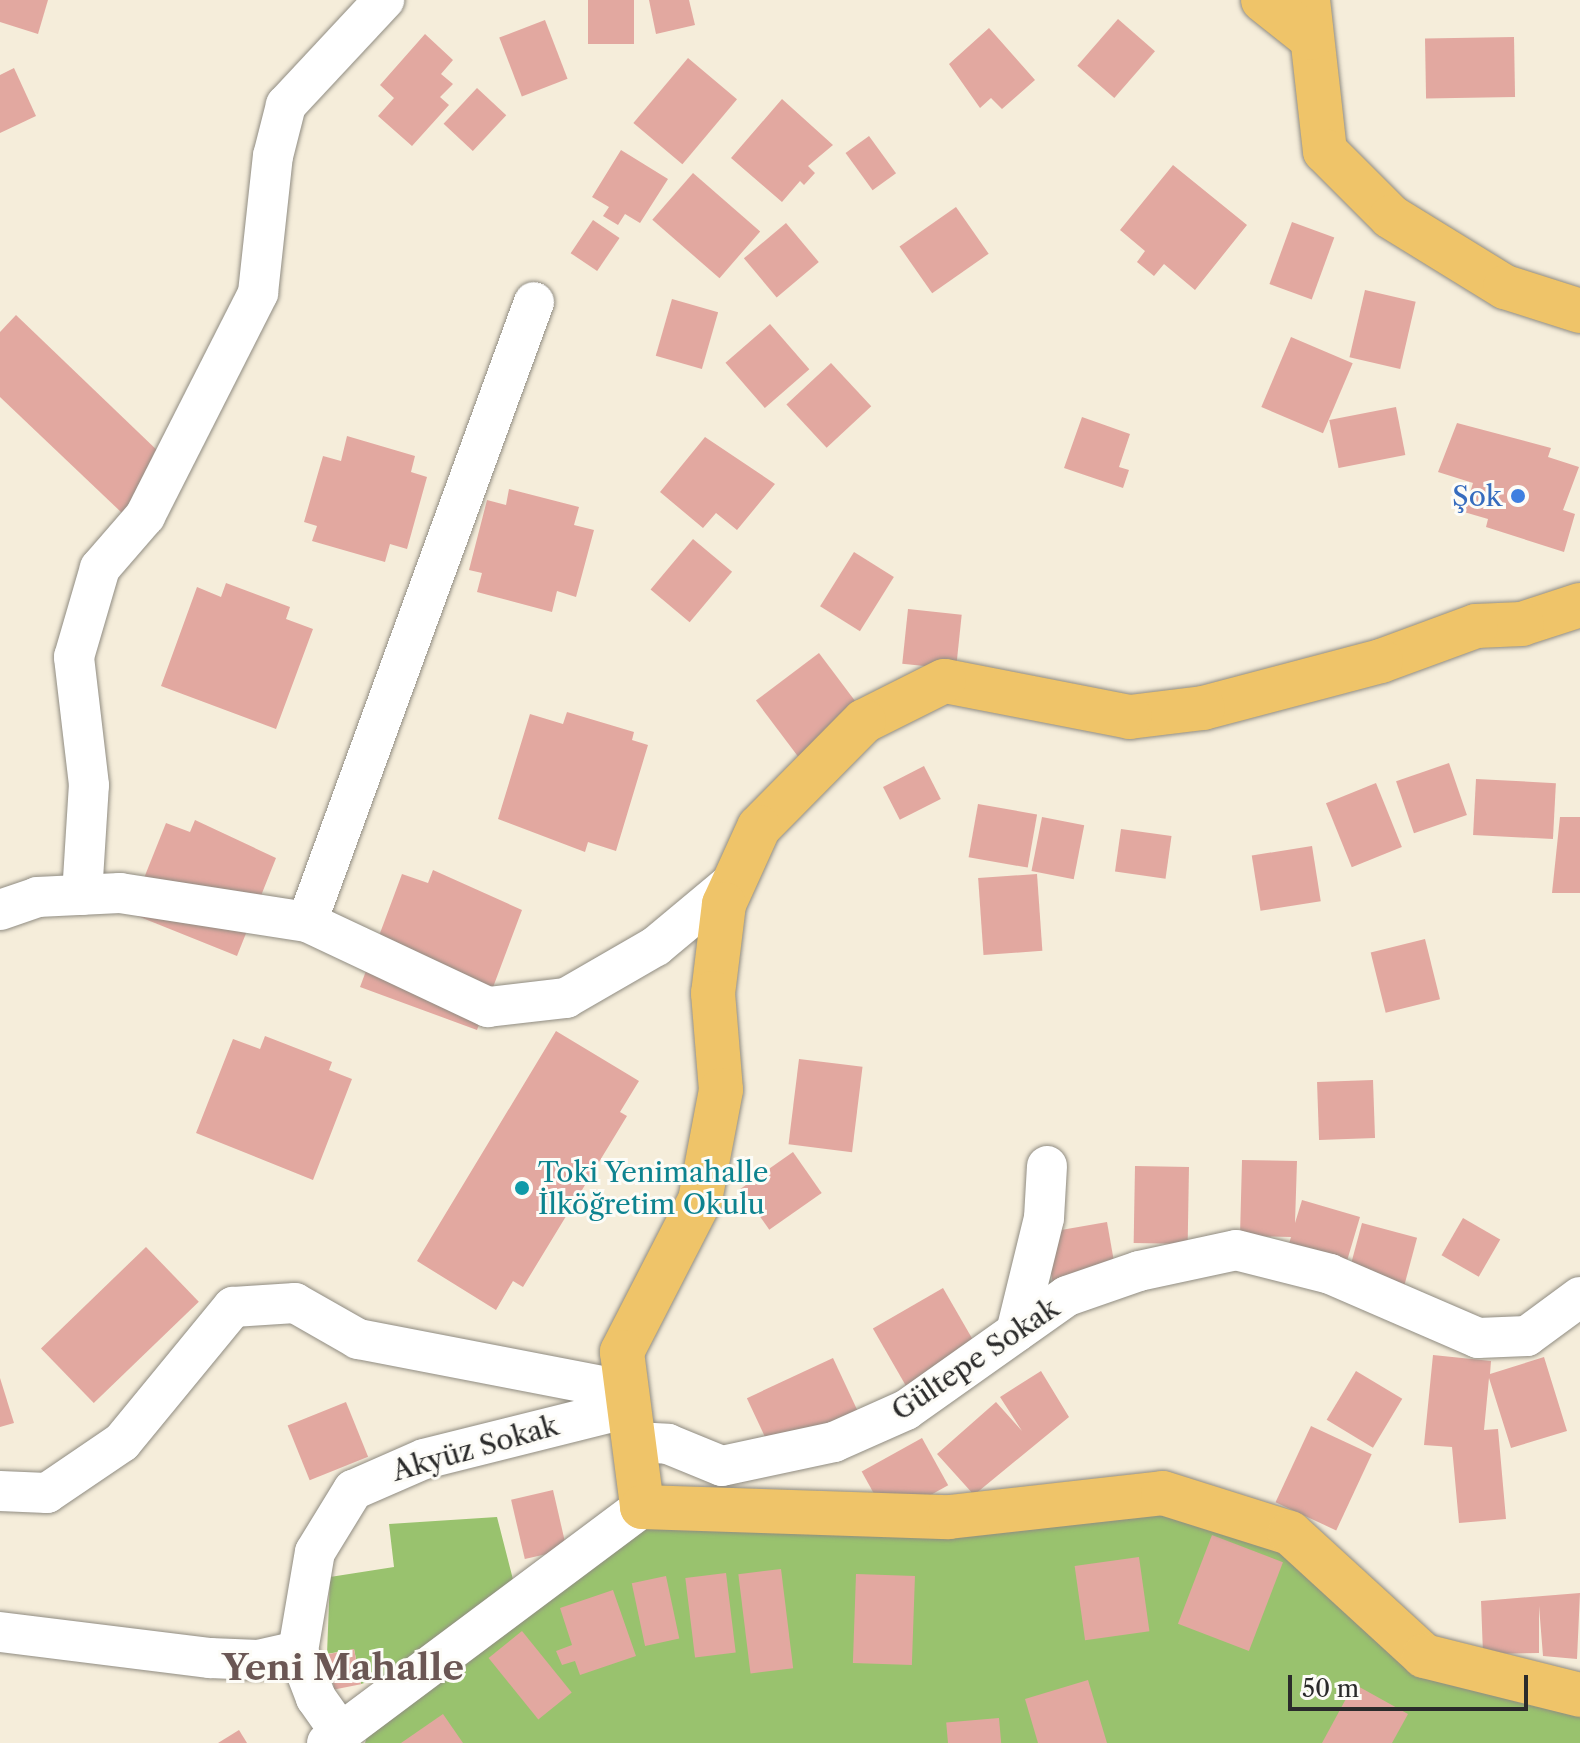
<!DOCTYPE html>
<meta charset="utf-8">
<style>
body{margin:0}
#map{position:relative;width:1580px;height:1743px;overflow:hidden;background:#f5edda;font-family:"Libre Caslon Text",serif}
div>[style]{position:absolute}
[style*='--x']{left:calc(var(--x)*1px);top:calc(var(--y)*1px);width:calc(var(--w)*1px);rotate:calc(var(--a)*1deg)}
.green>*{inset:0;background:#99c26e}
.building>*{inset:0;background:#e2a8a0;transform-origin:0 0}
.roads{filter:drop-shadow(0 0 2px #908c82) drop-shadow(0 0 2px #908c82)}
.minor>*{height:40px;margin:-20px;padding:0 20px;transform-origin:20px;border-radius:20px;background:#fff}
.major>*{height:44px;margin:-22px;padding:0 22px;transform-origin:22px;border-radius:22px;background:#efc469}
.highway>*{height:44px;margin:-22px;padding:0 22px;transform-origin:22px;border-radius:22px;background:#efc469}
.dots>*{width:22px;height:22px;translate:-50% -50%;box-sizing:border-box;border:4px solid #fdfcf7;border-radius:50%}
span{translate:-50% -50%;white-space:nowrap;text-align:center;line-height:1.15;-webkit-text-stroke:6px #fdfcf7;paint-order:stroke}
.shop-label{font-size:28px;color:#366cbe}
.right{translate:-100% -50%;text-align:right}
.culture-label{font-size:28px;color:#0d838f}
.left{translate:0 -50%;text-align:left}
.street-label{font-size:28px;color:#2b2b2b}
.district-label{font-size:36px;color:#6b5754;font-weight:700}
.scale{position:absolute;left:1288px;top:1675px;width:240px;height:36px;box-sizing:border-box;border:4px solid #2b2b2b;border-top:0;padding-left:10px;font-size:24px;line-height:28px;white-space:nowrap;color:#2b2b2b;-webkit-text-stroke:6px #fdfcf7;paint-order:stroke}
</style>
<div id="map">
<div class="green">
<div style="clip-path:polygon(1163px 1493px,1290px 1533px,1424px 1656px,1580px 1695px,1580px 1743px,365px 1743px,377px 1703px,423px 1664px,361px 1684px,354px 1649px,327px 1654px,330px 1577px,394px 1567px,389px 1524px,497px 1517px,517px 1595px,642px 1507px)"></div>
</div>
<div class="building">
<div style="clip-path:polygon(0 0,48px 0,38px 34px,0 22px)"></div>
<div style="left:588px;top:0;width:46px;height:44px"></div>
<div style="clip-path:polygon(649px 0,689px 0,695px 25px,656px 34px)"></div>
<div style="left:1118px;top:19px;width:49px;height:62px;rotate:41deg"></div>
<div style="left:545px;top:20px;width:63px;height:49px;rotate:69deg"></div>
<div style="clip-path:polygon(989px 28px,1035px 80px,1002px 109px,991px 98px,980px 108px,949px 64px)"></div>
<div style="clip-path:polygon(425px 34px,453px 60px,441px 74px,453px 84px,440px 97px,449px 105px,412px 146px,378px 116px,394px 98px,380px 85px)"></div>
<div style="left:1514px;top:37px;width:60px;height:89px;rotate:89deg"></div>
<div style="left:688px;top:58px;width:64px;height:85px;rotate:40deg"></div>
<div style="clip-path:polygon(14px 68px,36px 116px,0 133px,0 75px)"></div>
<div style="left:477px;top:88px;width:40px;height:49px;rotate:43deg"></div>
<div style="clip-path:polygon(782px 99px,833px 145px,808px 166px,815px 173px,804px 185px,800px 181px,782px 202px,731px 158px)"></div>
<div style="left:869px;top:136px;width:46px;height:29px;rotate:54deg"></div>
<div style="clip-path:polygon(621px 150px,668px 179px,640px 223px,625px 214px,618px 225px,603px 216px,609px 207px,592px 197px)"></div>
<div style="clip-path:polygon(1173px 165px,1247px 225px,1195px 290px,1164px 264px,1154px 276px,1137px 262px,1145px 251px,1120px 230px)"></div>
<div style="left:693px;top:173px;width:89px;height:62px;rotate:41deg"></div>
<div style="left:956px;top:207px;width:57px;height:69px;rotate:55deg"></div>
<div style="left:593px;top:220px;width:32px;height:40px;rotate:34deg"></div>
<div style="left:1292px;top:222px;width:45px;height:66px;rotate:20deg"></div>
<div style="left:786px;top:223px;width:51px;height:55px;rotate:50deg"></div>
<div style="left:1365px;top:290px;width:52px;height:69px;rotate:13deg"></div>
<div style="left:672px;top:299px;width:48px;height:59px;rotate:16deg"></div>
<div style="clip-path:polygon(16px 315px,185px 477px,122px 513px,0 397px,0 332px)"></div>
<div style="left:770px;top:324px;width:60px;height:59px;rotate:49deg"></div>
<div style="left:1291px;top:337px;width:67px;height:76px;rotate:23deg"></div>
<div style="left:831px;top:363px;width:59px;height:61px;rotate:47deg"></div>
<div style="left:1396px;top:407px;width:49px;height:68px;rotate:79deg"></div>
<div style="clip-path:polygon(1082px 417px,1130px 434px,1119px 467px,1129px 470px,1123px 488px,1064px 468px)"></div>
<div style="clip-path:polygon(1457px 423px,1551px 448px,1548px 457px,1579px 467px,1563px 510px,1575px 514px,1564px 552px,1486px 527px,1488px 519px,1464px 512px,1473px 483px,1438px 472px)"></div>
<div style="clip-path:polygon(347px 436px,415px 456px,411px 472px,427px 477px,407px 549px,390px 544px,385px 562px,312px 541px,317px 526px,304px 522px,323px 456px,341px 461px)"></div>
<div style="clip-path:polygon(705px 437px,775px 484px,737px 530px,716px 513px,703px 528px,660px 492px)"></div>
<div style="clip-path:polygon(509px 489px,579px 507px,574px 525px,594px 530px,576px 597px,557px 591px,552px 612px,477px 592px,482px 573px,469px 570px,487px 500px,506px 505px)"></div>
<div style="left:693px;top:539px;width:51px;height:66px;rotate:40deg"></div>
<div style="left:854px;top:552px;width:47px;height:64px;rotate:32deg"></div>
<div style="clip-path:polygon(226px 583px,290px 607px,286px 619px,313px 629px,276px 729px,161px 686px,197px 587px,221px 597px)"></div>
<div style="left:908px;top:609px;width:54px;height:55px;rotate:6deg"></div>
<div style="left:819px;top:653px;width:70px;height:79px;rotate:53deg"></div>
<div style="clip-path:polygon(567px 712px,634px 732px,632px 740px,648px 745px,616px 851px,588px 842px,585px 852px,498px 819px,530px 714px,563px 724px)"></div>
<div style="left:1449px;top:763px;width:55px;height:56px;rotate:71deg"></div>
<div style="left:924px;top:766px;width:37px;height:46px;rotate:63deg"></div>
<div style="left:1476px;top:779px;width:80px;height:56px;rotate:3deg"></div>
<div style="left:1376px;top:783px;width:69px;height:54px;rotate:68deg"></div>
<div style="left:978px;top:804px;width:60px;height:54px;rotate:10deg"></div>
<div style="left:1042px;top:817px;width:43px;height:55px;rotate:11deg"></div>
<div style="clip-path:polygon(1560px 817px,1580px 817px,1580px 893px,1552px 893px)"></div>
<div style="clip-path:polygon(195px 820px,276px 858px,237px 956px,130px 913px,166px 823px,190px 832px)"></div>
<div style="left:1121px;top:829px;width:51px;height:43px;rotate:8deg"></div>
<div style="left:1312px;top:846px;width:56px;height:61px;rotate:81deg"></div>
<div style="clip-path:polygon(433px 870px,522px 910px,477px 1030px,360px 987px,402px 874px,428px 883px)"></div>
<div style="left:1037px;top:874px;width:77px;height:59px;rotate:86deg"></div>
<div style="left:1425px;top:939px;width:62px;height:56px;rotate:76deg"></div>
<div style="clip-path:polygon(556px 1031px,639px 1081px,620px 1112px,627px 1116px,523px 1287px,513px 1281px,496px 1310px,417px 1261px)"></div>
<div style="clip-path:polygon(265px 1036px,332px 1062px,329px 1070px,352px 1079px,313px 1180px,196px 1133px,233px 1039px,260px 1049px)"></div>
<div style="left:799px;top:1059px;width:64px;height:86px;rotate:7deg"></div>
<div style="left:1373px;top:1080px;width:58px;height:56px;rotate:88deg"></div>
<div style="left:793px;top:1152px;width:50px;height:64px;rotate:55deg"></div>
<div style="clip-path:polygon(1242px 1160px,1297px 1161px,1295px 1223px,1302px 1200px,1360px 1217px,1344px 1271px,1286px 1254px,1291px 1237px,1240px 1236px)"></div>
<div style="left:1135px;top:1166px;width:54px;height:77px;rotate:1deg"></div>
<div style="left:1463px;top:1218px;width:43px;height:43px;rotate:30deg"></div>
<div style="left:1107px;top:1222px;width:53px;height:64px;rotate:80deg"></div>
<div style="left:1362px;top:1223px;width:57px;height:54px;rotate:15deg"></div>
<div style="left:146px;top:1247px;width:76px;height:146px;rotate:46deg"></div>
<div style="left:943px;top:1288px;width:73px;height:81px;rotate:60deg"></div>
<div style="clip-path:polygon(1433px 1355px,1491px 1361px,1490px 1374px,1544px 1357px,1567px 1431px,1511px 1448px,1489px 1378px,1484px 1430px,1498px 1429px,1506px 1519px,1459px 1523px,1452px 1447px,1424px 1445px)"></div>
<div style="left:833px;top:1358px;width:65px;height:95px;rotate:65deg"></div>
<div style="clip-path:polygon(1041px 1371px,1069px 1417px,974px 1495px,937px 1454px,996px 1402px,1022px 1431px,1000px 1397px)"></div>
<div style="left:1356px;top:1371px;width:54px;height:57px;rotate:31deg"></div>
<div style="clip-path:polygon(0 1378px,14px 1423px,0 1427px)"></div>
<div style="left:346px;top:1402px;width:59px;height:63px;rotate:68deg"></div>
<div style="left:1311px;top:1426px;width:67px;height:84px;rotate:25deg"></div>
<div style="left:922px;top:1438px;width:54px;height:69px;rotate:61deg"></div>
<div style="left:553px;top:1490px;width:61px;height:43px;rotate:77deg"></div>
<div style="left:1212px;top:1535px;width:76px;height:95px;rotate:21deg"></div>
<div style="left:1139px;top:1557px;width:75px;height:65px;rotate:82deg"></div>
<div style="left:781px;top:1569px;width:100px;height:43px;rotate:83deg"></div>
<div style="left:726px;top:1573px;width:80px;height:41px;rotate:83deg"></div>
<div style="left:856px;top:1574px;width:59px;height:89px;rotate:2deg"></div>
<div style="left:666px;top:1576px;width:64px;height:35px;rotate:78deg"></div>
<div style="clip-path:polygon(613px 1590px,636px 1656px,580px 1675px,575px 1661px,562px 1665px,556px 1651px,572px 1645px,560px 1608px)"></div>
<div style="clip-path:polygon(1580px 1593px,1577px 1659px,1543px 1656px,1539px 1606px,1539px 1653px,1483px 1654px,1481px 1601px)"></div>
<div style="left:522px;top:1631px;width:79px;height:43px;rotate:51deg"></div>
<div style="left:354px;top:1649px;width:36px;height:27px;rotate:79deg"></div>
<div style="clip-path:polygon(1088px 1680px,1107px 1743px,1038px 1743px,1025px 1699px)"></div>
<div style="clip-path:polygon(1354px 1684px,1408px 1714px,1392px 1743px,1322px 1743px)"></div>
<div style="clip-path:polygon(443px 1714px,463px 1743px,401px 1743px)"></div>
<div style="left:999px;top:1718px;width:25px;height:53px;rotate:85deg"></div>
<div style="clip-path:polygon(239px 1730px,247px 1743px,218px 1743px)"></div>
</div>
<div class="roads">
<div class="minor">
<div style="--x:82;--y:895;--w:110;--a:-86.4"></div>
<div style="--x:89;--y:785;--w:129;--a:-96.7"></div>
<div style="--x:74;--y:657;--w:93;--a:-73.7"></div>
<div style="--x:100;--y:568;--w:69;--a:-49.1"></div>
<div style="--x:145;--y:516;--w:250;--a:-63.1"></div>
<div style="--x:258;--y:293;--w:138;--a:-83.8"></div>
<div style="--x:273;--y:156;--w:53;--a:-75.7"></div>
<div style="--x:286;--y:105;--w:144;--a:-47"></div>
<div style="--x:0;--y:910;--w:39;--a:-19"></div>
<div style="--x:37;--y:897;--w:83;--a:-2.8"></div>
<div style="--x:120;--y:893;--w:189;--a:8.8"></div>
<div style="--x:307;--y:922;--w:200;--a:25.2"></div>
<div style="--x:488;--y:1007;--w:79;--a:-6.6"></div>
<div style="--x:566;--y:998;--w:104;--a:-30"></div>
<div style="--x:656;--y:946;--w:102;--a:-39.8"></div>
<div style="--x:307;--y:922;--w:660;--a:-69.89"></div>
<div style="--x:1016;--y:1332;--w:117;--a:-76.2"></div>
<div style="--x:1044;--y:1218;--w:52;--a:-86.7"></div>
<div style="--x:634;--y:1442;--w:34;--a:3"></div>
<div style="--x:668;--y:1444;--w:58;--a:22.2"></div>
<div style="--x:722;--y:1466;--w:115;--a:-12.1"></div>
<div style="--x:834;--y:1442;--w:79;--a:-24"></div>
<div style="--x:906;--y:1410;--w:197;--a:-35.3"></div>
<div style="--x:1067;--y:1296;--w:76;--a:-19.1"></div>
<div style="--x:1139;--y:1271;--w:99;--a:-12.2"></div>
<div style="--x:1236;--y:1250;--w:97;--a:14.3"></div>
<div style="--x:1330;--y:1274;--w:161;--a:23.4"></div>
<div style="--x:1478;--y:1338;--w:49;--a:-2.3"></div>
<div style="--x:1527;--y:1336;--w:66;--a:-36.3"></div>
<div style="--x:0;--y:1491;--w:47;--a:2.4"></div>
<div style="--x:47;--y:1493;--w:91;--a:-34.2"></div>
<div style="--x:122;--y:1442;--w:175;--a:-50.6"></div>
<div style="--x:233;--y:1307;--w:62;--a:-3.7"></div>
<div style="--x:295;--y:1303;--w:73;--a:29.7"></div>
<div style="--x:358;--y:1339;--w:274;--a:10.9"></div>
<div style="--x:0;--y:1632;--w:212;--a:7.1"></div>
<div style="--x:210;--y:1658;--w:48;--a:2.4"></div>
<div style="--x:258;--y:1660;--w:41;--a:-12.7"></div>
<div style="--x:340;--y:1732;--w:42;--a:-125.2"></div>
<div style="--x:316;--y:1698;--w:50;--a:-111"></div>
<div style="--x:298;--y:1651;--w:100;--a:-80.3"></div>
<div style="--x:315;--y:1552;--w:73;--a:-58.5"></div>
<div style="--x:353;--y:1490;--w:77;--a:-23.6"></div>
<div style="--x:424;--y:1459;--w:211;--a:-14"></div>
<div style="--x:327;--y:1743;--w:394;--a:-36.8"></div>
</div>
<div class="major">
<div style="--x:1308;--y:0;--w:152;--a:83.6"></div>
<div style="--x:1325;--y:151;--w:93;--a:45"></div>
<div style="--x:1391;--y:217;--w:134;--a:31.6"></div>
<div style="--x:1505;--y:287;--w:79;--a:17.7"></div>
<div style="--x:1580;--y:605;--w:61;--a:161.9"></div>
<div style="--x:1522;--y:624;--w:46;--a:177.5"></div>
<div style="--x:1476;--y:626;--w:101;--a:159.8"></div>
<div style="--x:1381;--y:661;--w:184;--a:165.2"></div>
<div style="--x:1203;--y:708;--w:74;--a:173"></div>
<div style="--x:1130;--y:717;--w:189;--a:-169"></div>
<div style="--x:944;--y:681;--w:89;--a:153.4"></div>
<div style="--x:864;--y:721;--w:149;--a:134.7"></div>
<div style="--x:759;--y:827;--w:85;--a:114.4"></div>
<div style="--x:724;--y:904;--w:90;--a:97"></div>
<div style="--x:713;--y:993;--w:97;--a:85.3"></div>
<div style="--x:721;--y:1090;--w:112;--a:100.8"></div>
<div style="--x:700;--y:1200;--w:171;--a:117.2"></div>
<div style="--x:622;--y:1352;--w:156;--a:82.6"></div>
<div style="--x:642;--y:1507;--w:307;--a:1.9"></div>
<div style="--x:949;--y:1517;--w:215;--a:-6.4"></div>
<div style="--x:1163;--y:1493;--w:133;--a:17.5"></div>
<div style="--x:1290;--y:1533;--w:182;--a:42.5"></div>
<div style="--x:1424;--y:1656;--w:161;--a:14"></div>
</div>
<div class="highway">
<div style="--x:1263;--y:0;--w:61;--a:38.4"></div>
</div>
</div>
<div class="dots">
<div style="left:1518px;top:496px;background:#3f7fe0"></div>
<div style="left:522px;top:1188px;background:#0f9aa8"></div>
</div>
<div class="shop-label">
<span class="right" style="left:1502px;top:496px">Şok</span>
</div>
<div class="culture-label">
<span class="left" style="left:538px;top:1188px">Toki Yenimahalle<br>İlköğretim Okulu</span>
</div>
<div class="street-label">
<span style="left:975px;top:1359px;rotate:-34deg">Gültepe Sokak</span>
<span style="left:475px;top:1448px;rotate:-16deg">Akyüz Sokak</span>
</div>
<div class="district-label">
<span style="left:343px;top:1668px">Yeni Mahalle</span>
</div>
<div class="scale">50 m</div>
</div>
